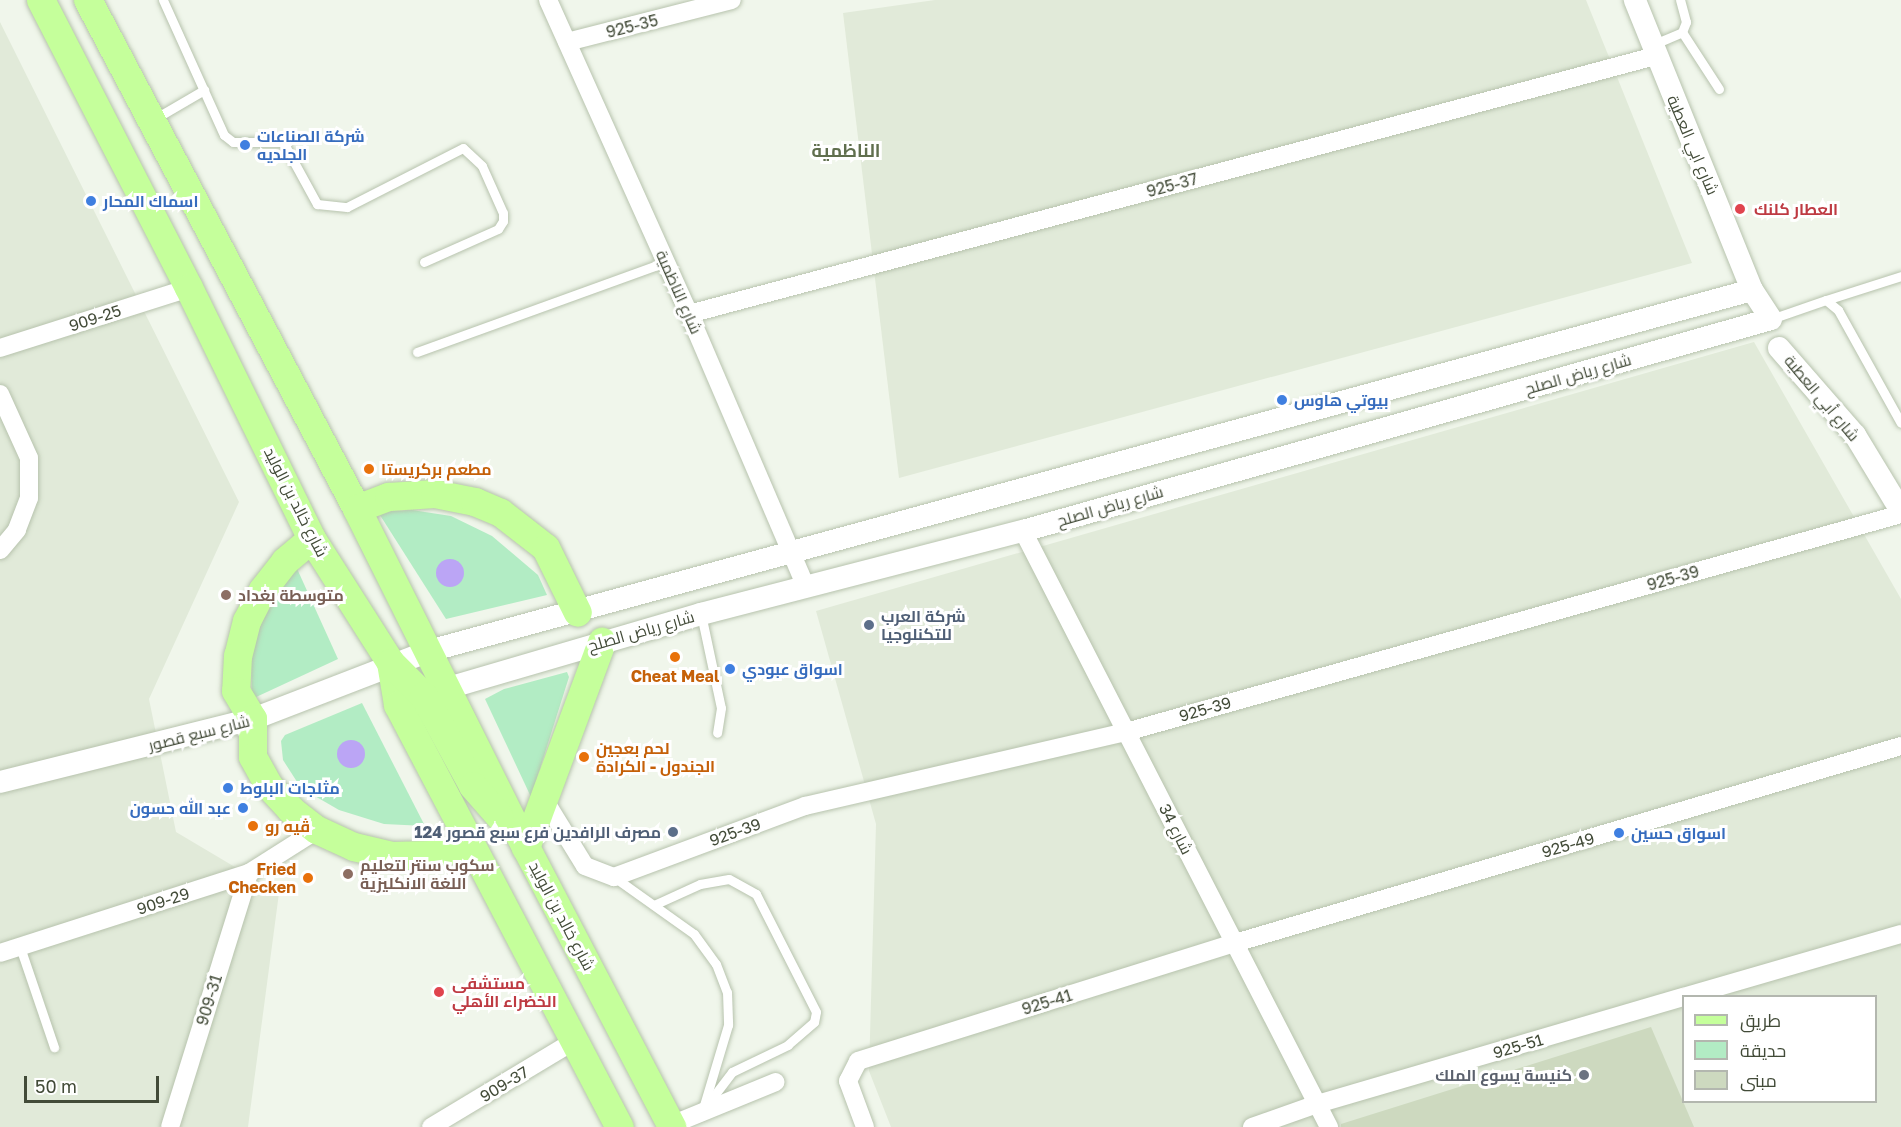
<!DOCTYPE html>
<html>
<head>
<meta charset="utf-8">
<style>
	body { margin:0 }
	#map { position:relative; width:1901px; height:1127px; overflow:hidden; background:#f0f6eb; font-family:"Golos Text",Cairo,sans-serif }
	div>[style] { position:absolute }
	.residential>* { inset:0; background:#e1ead9 }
	.green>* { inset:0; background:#b2ecc4 }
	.water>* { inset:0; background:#bba5f5 }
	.round { border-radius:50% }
	.building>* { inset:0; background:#cdd9bf }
	.roads { filter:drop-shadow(0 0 2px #b7c3ad) drop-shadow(0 0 2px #b7c3ad) }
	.service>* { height:9px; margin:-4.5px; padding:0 4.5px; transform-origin:4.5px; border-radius:4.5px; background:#fff }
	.minor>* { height:18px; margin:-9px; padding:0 9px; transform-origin:9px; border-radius:9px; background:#fff }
	.tertiary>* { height:22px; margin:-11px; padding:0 11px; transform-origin:11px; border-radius:11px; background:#fff }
	.primary>* { height:28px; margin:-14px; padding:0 14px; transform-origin:14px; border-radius:14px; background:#c5ff9b }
	.dots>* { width:16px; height:16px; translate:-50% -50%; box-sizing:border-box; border:3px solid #fff; border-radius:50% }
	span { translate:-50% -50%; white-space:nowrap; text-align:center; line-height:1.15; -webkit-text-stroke:6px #fff; paint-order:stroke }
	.street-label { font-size:16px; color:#424b38 }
	.shop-label { font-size:16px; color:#366cbe; font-weight:700 }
	.left { translate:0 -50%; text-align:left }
	.right { translate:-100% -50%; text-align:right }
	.health-label { font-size:16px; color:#be3a42; font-weight:700 }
	.food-label { font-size:16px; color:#c56008; font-weight:700 }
	.education-label { font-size:16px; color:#785e54; font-weight:700 }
	.service-label { font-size:16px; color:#4e5e75; font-weight:700 }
	.worship-label { font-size:16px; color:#5b616d; font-weight:700 }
	.neighbourhood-label { font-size:18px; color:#606f4e; font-weight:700 }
	.legend { position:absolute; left:1682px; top:995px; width:195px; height:108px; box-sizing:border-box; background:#fff; border:2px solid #b3b7af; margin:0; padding:8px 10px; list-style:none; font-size:18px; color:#424b38 }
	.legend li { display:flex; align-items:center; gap:12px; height:30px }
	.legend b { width:30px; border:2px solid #b3b7af }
	.scale { position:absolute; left:24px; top:1076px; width:135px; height:27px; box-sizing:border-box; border:3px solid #424b38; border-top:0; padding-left:8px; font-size:18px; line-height:21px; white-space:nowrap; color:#424b38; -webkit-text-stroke:4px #fff; paint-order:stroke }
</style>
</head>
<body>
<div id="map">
	<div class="residential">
		<i style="clip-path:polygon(935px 0,1586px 0,1692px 263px,899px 478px,843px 13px)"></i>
		<i style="clip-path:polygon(0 22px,239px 502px,149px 699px,176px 832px,279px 893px,248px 1127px,0 1127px)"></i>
		<i style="clip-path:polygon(evenodd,1754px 342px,1901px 599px,1901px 1127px,891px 1127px,869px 1071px,876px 824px,816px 611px,1754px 342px,1684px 996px,1876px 996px,1876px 1102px,1684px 1102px,1684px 996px)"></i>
	</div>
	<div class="green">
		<i style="clip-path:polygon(412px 510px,451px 516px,492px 536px,538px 575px,547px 595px,446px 619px,378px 512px)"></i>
		<i style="clip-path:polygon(294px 562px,338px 659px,252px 699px,251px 656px,259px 624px)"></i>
		<i style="clip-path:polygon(567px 672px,569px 677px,531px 797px,485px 699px,504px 689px)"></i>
		<i style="clip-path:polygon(362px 703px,425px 826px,384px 824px,339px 810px,301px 788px,283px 760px,281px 741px,285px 735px)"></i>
	</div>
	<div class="water">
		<i class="round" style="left:436px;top:559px;width:28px;height:28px"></i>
		<i class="round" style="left:337px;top:740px;width:28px;height:28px"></i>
	</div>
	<div class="building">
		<i style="clip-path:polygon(1651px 1027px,1694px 1127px,1341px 1127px,1341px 1124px)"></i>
	</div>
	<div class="roads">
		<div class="service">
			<i style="left:163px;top:0;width:148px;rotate:65.7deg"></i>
			<i style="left:224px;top:135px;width:11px;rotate:38deg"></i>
			<i style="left:233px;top:142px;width:50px"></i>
			<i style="left:283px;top:142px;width:71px;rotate:61.3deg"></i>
			<i style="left:317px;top:204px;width:30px;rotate:6deg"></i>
			<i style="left:347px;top:207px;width:130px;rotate:-27deg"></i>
			<i style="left:463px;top:148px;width:26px;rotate:43deg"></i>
			<i style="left:482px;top:166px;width:51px;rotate:65.9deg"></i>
			<i style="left:503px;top:213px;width:8px;rotate:90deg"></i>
			<i style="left:503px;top:221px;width:9px;rotate:122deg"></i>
			<i style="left:498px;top:229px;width:81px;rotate:156deg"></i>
			<i style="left:1682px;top:32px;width:68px;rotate:57deg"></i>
			<i style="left:1652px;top:45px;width:33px;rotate:-23deg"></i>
			<i style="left:1682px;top:32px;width:11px;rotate:-68deg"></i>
			<i style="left:1686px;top:22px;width:23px;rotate:-105deg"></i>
			<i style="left:156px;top:118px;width:56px;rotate:-30.3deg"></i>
			<i style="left:1826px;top:300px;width:79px;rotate:-17.7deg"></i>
			<i style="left:1771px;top:319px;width:58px;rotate:-19.1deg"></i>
			<i style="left:1826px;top:300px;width:16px;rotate:40deg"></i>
			<i style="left:1838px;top:310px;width:129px;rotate:60.9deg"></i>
			<i style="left:417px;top:352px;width:265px;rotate:-19.9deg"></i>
			<i style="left:701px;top:614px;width:96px;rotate:78deg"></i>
			<i style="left:721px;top:708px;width:25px;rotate:99deg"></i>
			<i style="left:614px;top:877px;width:98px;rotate:35.5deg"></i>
			<i style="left:694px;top:934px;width:37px;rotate:54deg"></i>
			<i style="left:716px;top:964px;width:30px;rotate:69deg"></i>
			<i style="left:727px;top:992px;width:33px;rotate:88deg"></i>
			<i style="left:728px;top:1025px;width:84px;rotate:106.7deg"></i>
			<i style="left:656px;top:904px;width:48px;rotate:-24.4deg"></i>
			<i style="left:700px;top:884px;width:29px;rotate:-10deg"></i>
			<i style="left:729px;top:879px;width:31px;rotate:29deg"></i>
			<i style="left:756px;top:894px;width:132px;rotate:63deg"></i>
			<i style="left:816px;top:1012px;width:10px;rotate:101deg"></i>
			<i style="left:814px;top:1022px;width:35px;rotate:139deg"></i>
			<i style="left:788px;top:1045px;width:62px;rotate:154.3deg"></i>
			<i style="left:732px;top:1072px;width:43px;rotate:127.4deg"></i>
			<i style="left:20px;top:947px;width:106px;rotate:71.2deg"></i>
		</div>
		<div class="minor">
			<i style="left:548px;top:0;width:344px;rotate:65.8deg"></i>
			<i style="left:689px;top:314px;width:297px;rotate:66.8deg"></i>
			<i style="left:567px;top:42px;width:170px;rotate:-14.3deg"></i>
			<i style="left:689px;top:314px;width:1000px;rotate:-14.95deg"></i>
			<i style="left:0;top:348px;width:198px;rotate:-17.6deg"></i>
			<i style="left:0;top:394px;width:70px;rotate:65.6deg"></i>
			<i style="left:29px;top:458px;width:40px;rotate:90deg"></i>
			<i style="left:29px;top:498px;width:34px;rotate:111deg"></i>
			<i style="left:17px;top:530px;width:26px;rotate:130deg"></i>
			<i style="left:1023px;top:531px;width:670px;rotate:62.82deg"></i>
			<i style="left:545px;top:801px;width:76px;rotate:58.4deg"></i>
			<i style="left:585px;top:866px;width:31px;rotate:21deg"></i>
			<i style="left:614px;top:877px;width:204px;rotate:-20.4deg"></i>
			<i style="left:805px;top:806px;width:329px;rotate:-13deg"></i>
			<i style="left:1126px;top:732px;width:805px;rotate:-15.71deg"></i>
			<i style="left:0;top:953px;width:262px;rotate:-17.8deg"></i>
			<i style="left:249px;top:873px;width:80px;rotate:-32.3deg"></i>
			<i style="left:1687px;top:996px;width:223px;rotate:-16.2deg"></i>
			<i style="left:671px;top:1125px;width:113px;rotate:-22.3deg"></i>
			<i style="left:170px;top:1127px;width:266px;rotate:-72.7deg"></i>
			<i style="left:431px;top:1127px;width:169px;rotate:-31deg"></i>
			<i style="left:865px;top:1127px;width:49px;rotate:-110.3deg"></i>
			<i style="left:848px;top:1081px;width:22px;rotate:-63deg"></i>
			<i style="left:858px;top:1061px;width:395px;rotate:-17.4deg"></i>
			<i style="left:1235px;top:943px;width:695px;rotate:-16.48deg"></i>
			<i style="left:1252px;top:1127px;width:69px;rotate:-19.5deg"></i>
			<i style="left:1317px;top:1104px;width:382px;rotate:-16.3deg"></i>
		</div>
		<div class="tertiary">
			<i style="left:1779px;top:348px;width:116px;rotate:48.9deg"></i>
			<i style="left:1855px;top:435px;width:89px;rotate:58.8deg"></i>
			<i style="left:448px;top:688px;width:264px;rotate:-16.3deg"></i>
			<i style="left:701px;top:614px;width:333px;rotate:-14.5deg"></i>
			<i style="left:1023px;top:531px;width:777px;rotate:-15.82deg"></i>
			<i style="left:1771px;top:319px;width:35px;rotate:-123deg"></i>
			<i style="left:1752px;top:290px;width:313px;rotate:-112deg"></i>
			<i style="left:0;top:782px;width:261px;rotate:-14deg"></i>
			<i style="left:253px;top:719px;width:189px;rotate:-21.1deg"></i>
			<i style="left:429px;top:651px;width:1371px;rotate:-15.26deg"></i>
		</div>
		<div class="primary">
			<i style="left:41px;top:0;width:324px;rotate:62.8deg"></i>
			<i style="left:189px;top:288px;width:280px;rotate:63.9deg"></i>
			<i style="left:312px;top:539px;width:147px;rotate:57.5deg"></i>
			<i style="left:391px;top:663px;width:43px;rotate:80.5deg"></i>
			<i style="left:398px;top:705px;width:477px;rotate:62.3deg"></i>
			<i style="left:88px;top:0;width:576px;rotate:62.14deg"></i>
			<i style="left:357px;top:509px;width:363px;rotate:63.5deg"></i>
			<i style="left:519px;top:834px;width:331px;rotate:62.4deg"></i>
			<i style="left:357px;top:509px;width:34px;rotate:-21deg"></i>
			<i style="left:389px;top:497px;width:46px;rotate:-3.7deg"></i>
			<i style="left:435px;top:494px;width:41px;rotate:11.3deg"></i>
			<i style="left:475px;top:502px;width:28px;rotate:23deg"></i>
			<i style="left:501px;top:513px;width:57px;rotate:37.9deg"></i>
			<i style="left:546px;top:548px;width:72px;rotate:63.8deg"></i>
			<i style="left:312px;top:539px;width:35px;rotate:140deg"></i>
			<i style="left:285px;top:562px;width:36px;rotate:128deg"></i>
			<i style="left:263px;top:590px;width:35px;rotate:117deg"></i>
			<i style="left:247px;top:621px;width:36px;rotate:104deg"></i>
			<i style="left:238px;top:656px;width:35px;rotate:93deg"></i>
			<i style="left:236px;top:691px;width:33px;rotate:59deg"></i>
			<i style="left:253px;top:719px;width:38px;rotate:90deg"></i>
			<i style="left:253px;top:757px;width:33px;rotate:61deg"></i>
			<i style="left:269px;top:786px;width:33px;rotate:47deg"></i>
			<i style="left:291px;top:810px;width:33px;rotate:38deg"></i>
			<i style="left:317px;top:830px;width:41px;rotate:24.7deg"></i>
			<i style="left:354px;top:847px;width:39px;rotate:13deg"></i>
			<i style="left:392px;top:856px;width:40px;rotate:-1.4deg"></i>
			<i style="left:432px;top:855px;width:40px;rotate:-14.4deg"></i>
			<i style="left:391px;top:663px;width:47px;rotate:45deg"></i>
			<i style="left:424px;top:696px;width:102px;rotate:61.4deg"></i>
			<i style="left:473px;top:786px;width:40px;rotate:49deg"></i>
			<i style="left:526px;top:848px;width:220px;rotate:-69.7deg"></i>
		</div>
	</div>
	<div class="dots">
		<i style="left:245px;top:145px;background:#3f7fe0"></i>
		<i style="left:91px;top:201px;background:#3f7fe0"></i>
		<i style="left:1740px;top:209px;background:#e0444e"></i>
		<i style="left:1282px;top:400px;background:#3f7fe0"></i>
		<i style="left:369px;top:469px;background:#e8710a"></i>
		<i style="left:226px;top:595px;background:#8d6e63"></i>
		<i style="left:869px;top:625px;background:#5c6f8a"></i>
		<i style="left:675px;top:657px;background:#e8710a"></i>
		<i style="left:730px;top:669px;background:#3f7fe0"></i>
		<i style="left:584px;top:757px;background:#e8710a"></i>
		<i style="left:228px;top:788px;background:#3f7fe0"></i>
		<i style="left:243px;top:808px;background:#3f7fe0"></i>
		<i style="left:253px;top:826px;background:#e8710a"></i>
		<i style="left:673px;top:832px;background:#5c6f8a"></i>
		<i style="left:1619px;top:833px;background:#3f7fe0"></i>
		<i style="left:348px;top:874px;background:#8d6e63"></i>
		<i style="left:308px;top:878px;background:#e8710a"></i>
		<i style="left:439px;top:992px;background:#e0444e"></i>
		<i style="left:1584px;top:1075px;background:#6b7280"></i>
	</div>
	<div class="street-label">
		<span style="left:632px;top:26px;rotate:-14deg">925-35</span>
		<span style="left:1693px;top:145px;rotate:67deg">شارع ابي العطية</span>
		<span style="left:1172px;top:185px;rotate:-15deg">925-37</span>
		<span style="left:679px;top:292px;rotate:66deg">شارع الناظمية</span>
		<span style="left:95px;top:318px;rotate:-18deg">909-25</span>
		<span style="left:1578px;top:374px;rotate:-16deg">شارع رياض الصلح</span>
		<span style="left:1822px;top:398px;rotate:50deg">شارع أبي العطية</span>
		<span style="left:296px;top:502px;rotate:63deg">شارع خالد بن الوليد</span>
		<span style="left:1110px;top:506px;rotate:-16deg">شارع رياض الصلح</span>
		<span style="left:1673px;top:578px;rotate:-16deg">925-39</span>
		<span style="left:641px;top:631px;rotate:-16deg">شارع رياض الصلح</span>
		<span style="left:1205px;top:709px;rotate:-16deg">925-39</span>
		<span style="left:199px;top:733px;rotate:-14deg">شارع سبع قصور</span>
		<span style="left:1176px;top:829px;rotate:63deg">شارع 34</span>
		<span style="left:735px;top:832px;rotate:-20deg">925-39</span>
		<span style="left:1568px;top:845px;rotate:-16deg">925-49</span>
		<span style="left:163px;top:901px;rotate:-18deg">909-29</span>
		<span style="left:562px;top:916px;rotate:62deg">شارع خالد بن الوليد</span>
		<span style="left:209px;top:1000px;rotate:-73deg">909-31</span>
		<span style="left:1047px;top:1002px;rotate:-17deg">925-41</span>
		<span style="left:1518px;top:1046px;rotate:-16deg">925-51</span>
		<span style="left:504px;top:1084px;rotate:-31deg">909-37</span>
	</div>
	<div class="shop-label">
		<span class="left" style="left:257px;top:145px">شركة الصناعات<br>الجلديه</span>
		<span class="left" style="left:103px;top:201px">اسماك المحار</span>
		<span class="left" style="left:1294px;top:400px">بيوتي هاوس</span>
		<span class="left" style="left:742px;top:669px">اسواق عبودي</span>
		<span class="left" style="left:240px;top:788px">مثلجات البلوط</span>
		<span class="right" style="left:231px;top:808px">عبد الله حسون</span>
		<span class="left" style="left:1631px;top:833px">اسواق حسين</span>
	</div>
	<div class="health-label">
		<span class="left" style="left:1754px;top:209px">العطار كلنك</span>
		<span class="left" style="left:452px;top:992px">مستشفى<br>الخضراء الأهلي</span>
	</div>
	<div class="food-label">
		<span class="left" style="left:381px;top:469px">مطعم بركريستا</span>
		<span style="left:675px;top:676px">Cheat Meal</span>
		<span class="left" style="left:596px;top:757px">لحم بعجين<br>الجندول - الكرادة</span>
		<span class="left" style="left:265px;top:826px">ڤيه رو</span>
		<span class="right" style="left:296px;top:878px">Fried<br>Checken</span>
	</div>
	<div class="education-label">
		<span class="left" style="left:238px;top:595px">متوسطة بغداد</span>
		<span class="left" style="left:360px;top:874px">سكوب سنتر لتعليم<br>اللغة الانكليزية</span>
	</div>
	<div class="service-label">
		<span class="left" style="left:881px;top:625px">شركة العرب<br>للتكنلوجيا</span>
		<span class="right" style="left:661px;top:832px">مصرف الرافدين فرع سبع قصور 124</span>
	</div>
	<div class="worship-label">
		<span class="right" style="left:1572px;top:1075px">كنيسة يسوع الملك</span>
	</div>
	<div class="neighbourhood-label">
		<span style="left:846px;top:150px">الناظمية</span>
	</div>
	<ul class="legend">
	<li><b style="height:8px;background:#c5ff9b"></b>طريق</li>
	<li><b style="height:16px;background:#b2ecc4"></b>حديقة</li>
	<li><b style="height:16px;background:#cdd9bf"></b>مبنى</li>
	</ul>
	<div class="scale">50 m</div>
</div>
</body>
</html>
